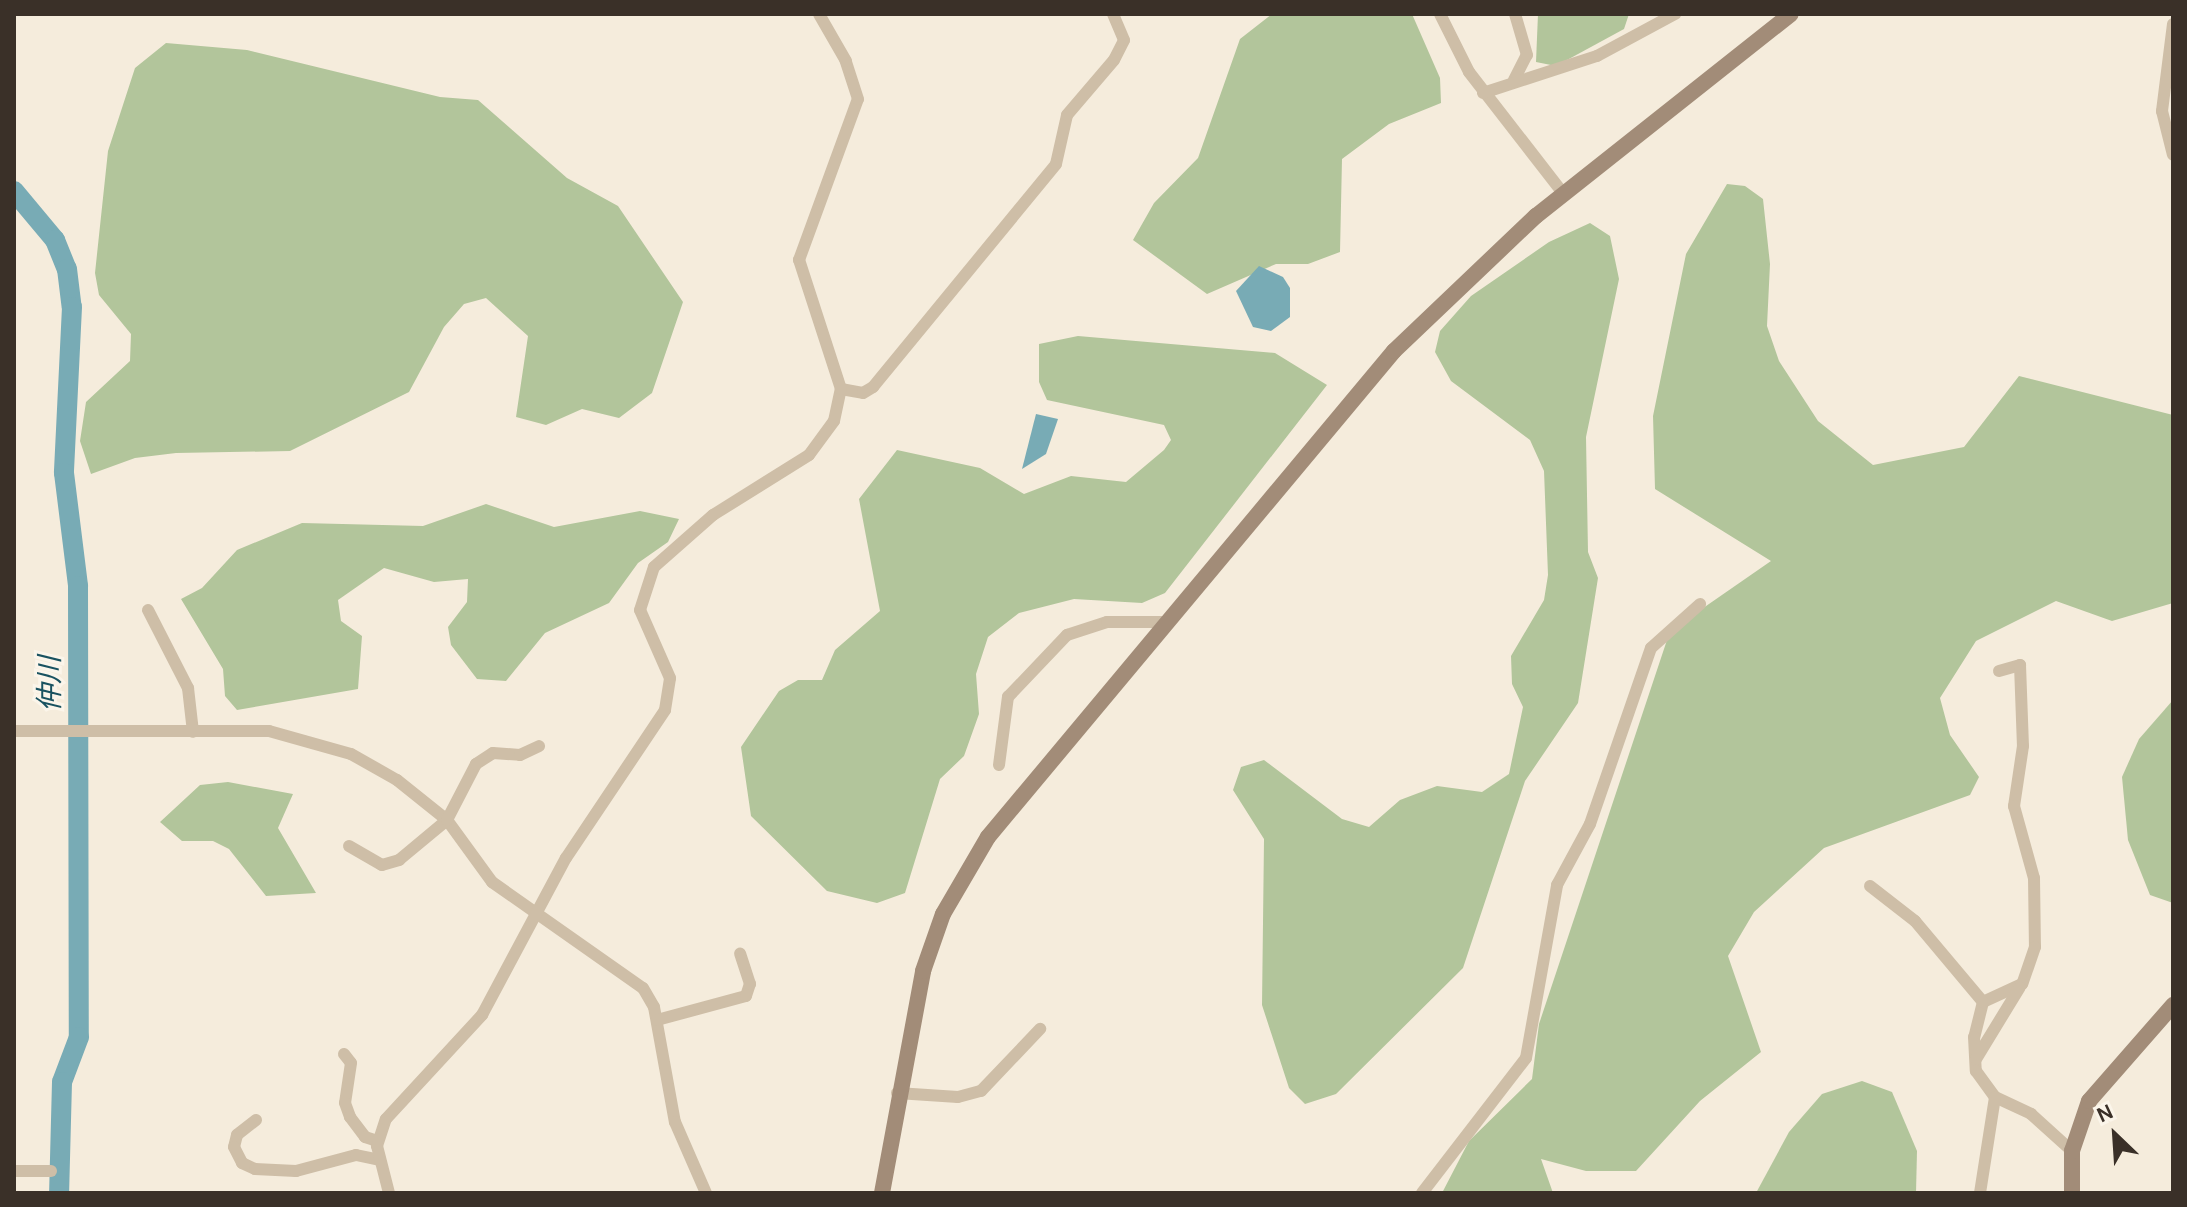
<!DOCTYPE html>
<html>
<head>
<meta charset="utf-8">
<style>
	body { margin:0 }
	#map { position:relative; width:2187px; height:1207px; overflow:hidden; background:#f5ecdc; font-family:Karla,"Noto Sans JP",sans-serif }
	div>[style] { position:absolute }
	.green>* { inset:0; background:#b2c59b }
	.water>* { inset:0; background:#78abb5 }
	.river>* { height:20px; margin:-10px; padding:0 10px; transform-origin:10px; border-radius:10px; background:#78abb5 }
	.street>* { height:12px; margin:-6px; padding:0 6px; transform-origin:6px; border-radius:6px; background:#cebea7 }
	.secondary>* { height:16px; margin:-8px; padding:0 8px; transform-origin:8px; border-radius:8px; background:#a28c78 }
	span { translate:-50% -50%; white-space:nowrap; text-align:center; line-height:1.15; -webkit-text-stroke:6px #fbf5ea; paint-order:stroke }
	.water-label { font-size:28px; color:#195260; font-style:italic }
	.frame { position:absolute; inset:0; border:16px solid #3a3028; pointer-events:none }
	.north { position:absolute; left:2075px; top:1095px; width:80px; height:80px; -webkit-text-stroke:6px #fbf5ea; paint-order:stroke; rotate:335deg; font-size:22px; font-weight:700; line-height:32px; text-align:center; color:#3a3028 }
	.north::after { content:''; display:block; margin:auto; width:28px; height:36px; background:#3a3028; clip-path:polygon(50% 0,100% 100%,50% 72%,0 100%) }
</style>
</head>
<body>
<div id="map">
	<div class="green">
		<i style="clip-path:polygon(1272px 14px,1412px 14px,1440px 78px,1441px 103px,1389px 124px,1342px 159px,1340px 252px,1308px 264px,1276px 264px,1207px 294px,1133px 240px,1154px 203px,1198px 158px,1240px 39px)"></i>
		<i style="clip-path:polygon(1538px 14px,1629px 14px,1624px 29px,1556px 66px,1536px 62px)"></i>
		<i style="clip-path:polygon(166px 43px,247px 50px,440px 97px,478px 100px,567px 178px,618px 206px,683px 302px,652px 393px,619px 418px,582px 409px,546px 425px,516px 417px,528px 336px,486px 298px,464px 304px,444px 327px,409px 392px,290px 451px,176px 453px,135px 458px,91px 474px,80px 441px,86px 402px,130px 361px,131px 334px,99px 295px,95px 273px,108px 151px,135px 68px)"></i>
		<i style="clip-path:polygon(1727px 184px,1745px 186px,1763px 199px,1770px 264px,1767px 326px,1779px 361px,1818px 421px,1873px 465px,1964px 447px,2019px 376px,2173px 415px,2173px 603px,2112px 621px,2056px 601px,1976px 641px,1940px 698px,1950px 735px,1979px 777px,1970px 795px,1824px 848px,1754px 912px,1728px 956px,1761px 1052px,1700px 1101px,1636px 1171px,1586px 1171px,1541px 1159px,1553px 1193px,1442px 1193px,1469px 1141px,1532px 1079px,1539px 1024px,1670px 631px,1771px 561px,1655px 489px,1653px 416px,1686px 254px)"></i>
		<i style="clip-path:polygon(1590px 223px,1610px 236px,1619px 279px,1586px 437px,1588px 552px,1598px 578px,1578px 703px,1525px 781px,1463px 968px,1336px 1094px,1305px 1104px,1289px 1088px,1262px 1005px,1264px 839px,1233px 790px,1241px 767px,1264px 760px,1342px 819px,1369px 827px,1400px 800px,1437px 786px,1482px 792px,1509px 774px,1523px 707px,1512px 684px,1511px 656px,1544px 600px,1548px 575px,1544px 471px,1530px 440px,1451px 381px,1435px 352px,1440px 331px,1471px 296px,1549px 242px)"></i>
		<i style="clip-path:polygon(1078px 336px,1275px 353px,1327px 385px,1165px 593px,1142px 603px,1074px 599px,1019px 613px,988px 637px,976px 674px,979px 714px,964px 756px,940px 779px,905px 893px,877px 903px,827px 891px,751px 816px,741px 747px,779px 691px,798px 680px,822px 680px,835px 650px,880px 611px,859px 499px,897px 450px,980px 468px,1024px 494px,1071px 476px,1126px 482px,1164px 450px,1171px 440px,1164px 425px,1047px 400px,1039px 382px,1039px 344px)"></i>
		<i style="clip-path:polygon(486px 504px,554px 527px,640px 511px,679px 519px,668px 542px,638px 563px,609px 603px,545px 633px,506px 681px,477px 679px,451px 645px,448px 627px,467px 602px,468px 579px,434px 582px,384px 568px,338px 600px,341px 621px,362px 636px,358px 689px,237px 710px,225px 696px,223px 669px,181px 599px,202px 588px,237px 550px,302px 523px,423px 526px)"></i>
		<i style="clip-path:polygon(2173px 700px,2173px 903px,2150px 895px,2128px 840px,2122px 777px,2139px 739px)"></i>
		<i style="clip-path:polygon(228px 782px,293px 794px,278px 828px,316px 893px,266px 896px,229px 849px,213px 841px,182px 841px,160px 822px,200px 785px)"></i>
		<i style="clip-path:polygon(1862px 1081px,1892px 1092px,1917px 1151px,1916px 1193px,1756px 1193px,1789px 1132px,1822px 1094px)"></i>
	</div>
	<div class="water">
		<i style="clip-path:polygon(1259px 266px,1283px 277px,1290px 288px,1290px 317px,1271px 331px,1253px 327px,1236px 291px)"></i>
		<i style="clip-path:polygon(1036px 414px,1058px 419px,1046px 454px,1022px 469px)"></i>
	</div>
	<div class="river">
		<i style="left:14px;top:191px;width:64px;rotate:50.1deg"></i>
		<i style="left:55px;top:240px;width:31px;rotate:68deg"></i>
		<i style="left:67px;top:269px;width:38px;rotate:83deg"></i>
		<i style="left:72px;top:307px;width:166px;rotate:92.8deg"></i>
		<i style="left:64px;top:473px;width:114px;rotate:82.9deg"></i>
		<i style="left:78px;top:586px;width:451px;rotate:89.9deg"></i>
		<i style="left:79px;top:1037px;width:48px;rotate:110.7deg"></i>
		<i style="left:62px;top:1082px;width:111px;rotate:91.5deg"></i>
	</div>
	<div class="street">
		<i style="left:1440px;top:14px;width:65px;rotate:63.4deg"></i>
		<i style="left:1469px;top:72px;width:153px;rotate:52.2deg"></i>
		<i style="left:2173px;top:24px;width:88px;rotate:97.2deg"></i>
		<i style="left:2162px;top:111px;width:45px;rotate:76deg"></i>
		<i style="left:1514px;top:80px;width:28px;rotate:-63deg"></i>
		<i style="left:1527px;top:55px;width:43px;rotate:-106.3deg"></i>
		<i style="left:1483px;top:93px;width:120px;rotate:-18deg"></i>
		<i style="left:1597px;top:56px;width:89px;rotate:-28.3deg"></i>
		<i style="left:841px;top:389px;width:22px;rotate:10deg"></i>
		<i style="left:863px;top:393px;width:12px;rotate:-31deg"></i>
		<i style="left:873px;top:387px;width:288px;rotate:-50.6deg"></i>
		<i style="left:1056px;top:164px;width:50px;rotate:-77.3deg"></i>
		<i style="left:1067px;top:115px;width:72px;rotate:-49.5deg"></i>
		<i style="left:1114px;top:60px;width:22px;rotate:-63deg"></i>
		<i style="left:1124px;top:40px;width:28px;rotate:-113deg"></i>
		<i style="left:148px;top:610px;width:88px;rotate:62.9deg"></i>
		<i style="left:188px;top:688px;width:44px;rotate:83.5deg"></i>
		<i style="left:1999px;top:671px;width:22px;rotate:-16deg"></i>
		<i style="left:2020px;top:665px;width:81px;rotate:87.9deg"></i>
		<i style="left:2023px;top:746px;width:61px;rotate:98.5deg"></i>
		<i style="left:2014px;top:806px;width:75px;rotate:74.5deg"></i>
		<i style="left:2034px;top:878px;width:69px;rotate:89.2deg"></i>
		<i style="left:2035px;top:947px;width:39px;rotate:109deg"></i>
		<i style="left:2022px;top:984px;width:43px;rotate:155.2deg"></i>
		<i style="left:1983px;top:1002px;width:36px;rotate:104deg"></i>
		<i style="left:1974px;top:1037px;width:34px;rotate:87deg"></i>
		<i style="left:1976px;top:1071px;width:32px;rotate:54deg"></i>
		<i style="left:1995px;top:1097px;width:40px;rotate:25deg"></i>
		<i style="left:2031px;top:1114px;width:55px;rotate:42.1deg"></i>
		<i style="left:14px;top:731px;width:255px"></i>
		<i style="left:269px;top:731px;width:85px;rotate:15.7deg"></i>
		<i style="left:351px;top:754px;width:53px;rotate:29.5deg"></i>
		<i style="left:397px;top:780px;width:64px;rotate:38.7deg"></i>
		<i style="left:447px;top:820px;width:77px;rotate:54deg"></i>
		<i style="left:492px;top:882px;width:184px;rotate:35.1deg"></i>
		<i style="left:643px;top:988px;width:22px;rotate:60deg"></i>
		<i style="left:654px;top:1007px;width:117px;rotate:79.7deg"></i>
		<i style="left:675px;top:1122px;width:77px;rotate:66.4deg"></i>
		<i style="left:999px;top:765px;width:69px;rotate:-82.5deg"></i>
		<i style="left:1008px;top:697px;width:86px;rotate:-46.4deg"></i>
		<i style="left:1067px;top:635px;width:42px;rotate:-18deg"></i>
		<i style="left:1107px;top:622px;width:59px"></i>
		<i style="left:349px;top:846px;width:38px;rotate:30deg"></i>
		<i style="left:382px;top:865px;width:18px;rotate:-16deg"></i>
		<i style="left:399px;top:860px;width:62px;rotate:-39.8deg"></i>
		<i style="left:447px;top:820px;width:63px;rotate:-62.6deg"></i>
		<i style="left:476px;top:764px;width:20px;rotate:-33deg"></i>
		<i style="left:493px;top:753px;width:27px;rotate:4deg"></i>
		<i style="left:520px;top:755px;width:21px;rotate:-25deg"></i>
		<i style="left:1870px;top:886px;width:57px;rotate:37.9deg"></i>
		<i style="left:1915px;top:921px;width:106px;rotate:50deg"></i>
		<i style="left:657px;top:1020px;width:92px;rotate:-15.1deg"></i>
		<i style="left:746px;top:996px;width:13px;rotate:-72deg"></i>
		<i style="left:750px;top:984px;width:32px;rotate:-108deg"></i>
		<i style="left:344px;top:1054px;width:11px;rotate:52deg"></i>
		<i style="left:351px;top:1063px;width:40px;rotate:98.5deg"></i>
		<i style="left:345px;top:1103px;width:15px;rotate:70deg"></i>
		<i style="left:350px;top:1117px;width:25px;rotate:53deg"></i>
		<i style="left:365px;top:1137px;width:13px;rotate:18deg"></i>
		<i style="left:1976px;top:1059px;width:84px;rotate:-58.6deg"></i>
		<i style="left:897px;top:1093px;width:61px;rotate:3.8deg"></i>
		<i style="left:958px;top:1097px;width:24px;rotate:-15deg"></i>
		<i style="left:981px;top:1091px;width:86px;rotate:-46.4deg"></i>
		<i style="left:256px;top:1120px;width:24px;rotate:142deg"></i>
		<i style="left:237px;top:1135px;width:12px;rotate:104deg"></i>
		<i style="left:234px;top:1147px;width:18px;rotate:63deg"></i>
		<i style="left:242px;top:1163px;width:14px;rotate:25deg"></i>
		<i style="left:255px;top:1169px;width:41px;rotate:2.8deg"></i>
		<i style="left:296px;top:1171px;width:62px;rotate:-14.9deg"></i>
		<i style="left:356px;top:1155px;width:24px;rotate:12deg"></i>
		<i style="left:14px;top:1171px;width:37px"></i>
		<i style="left:389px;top:1193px;width:49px;rotate:-104.3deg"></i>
		<i style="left:377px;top:1146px;width:28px;rotate:-72deg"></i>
		<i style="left:386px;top:1119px;width:142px;rotate:-47.3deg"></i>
		<i style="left:482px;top:1015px;width:178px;rotate:-61.9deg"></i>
		<i style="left:566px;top:858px;width:178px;rotate:-56.2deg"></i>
		<i style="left:665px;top:710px;width:32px;rotate:-81deg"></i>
		<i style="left:670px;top:678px;width:74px;rotate:-113.8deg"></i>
		<i style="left:640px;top:610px;width:45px;rotate:-72deg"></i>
		<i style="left:654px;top:567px;width:79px;rotate:-41.4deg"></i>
		<i style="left:713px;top:515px;width:113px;rotate:-32deg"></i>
		<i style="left:809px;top:455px;width:42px;rotate:-53.7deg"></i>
		<i style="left:834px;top:421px;width:33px;rotate:-78deg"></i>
		<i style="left:841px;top:389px;width:136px;rotate:-108deg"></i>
		<i style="left:799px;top:260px;width:171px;rotate:-69.9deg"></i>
		<i style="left:858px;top:99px;width:40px;rotate:-108deg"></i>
		<i style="left:846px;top:61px;width:54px;rotate:-119.9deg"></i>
		<i style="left:1422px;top:1193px;width:170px;rotate:-52.4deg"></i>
		<i style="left:1526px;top:1058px;width:176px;rotate:-79.8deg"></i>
		<i style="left:1557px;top:885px;width:69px;rotate:-61.6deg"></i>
		<i style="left:1590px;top:824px;width:186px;rotate:-70.9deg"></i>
		<i style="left:1651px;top:648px;width:66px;rotate:-41.9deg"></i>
		<i style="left:1980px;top:1193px;width:97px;rotate:-81.1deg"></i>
	</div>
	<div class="secondary">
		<i style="left:882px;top:1193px;width:226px;rotate:-79.5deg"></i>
		<i style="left:923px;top:971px;width:60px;rotate:-70.7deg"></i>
		<i style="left:943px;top:914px;width:89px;rotate:-59.7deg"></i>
		<i style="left:988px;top:837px;width:633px;rotate:-50.12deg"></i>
		<i style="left:1394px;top:351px;width:196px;rotate:-43.6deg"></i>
		<i style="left:1536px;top:216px;width:325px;rotate:-38.4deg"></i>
		<i style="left:2072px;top:1193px;width:42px;rotate:-90deg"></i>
		<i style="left:2072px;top:1151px;width:53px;rotate:-71.2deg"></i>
		<i style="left:2089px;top:1101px;width:128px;rotate:-48.8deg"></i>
	</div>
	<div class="water-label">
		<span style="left:50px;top:684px;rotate:-90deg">仲川</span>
	</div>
	<div class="frame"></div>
	<div class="north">N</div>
</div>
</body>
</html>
